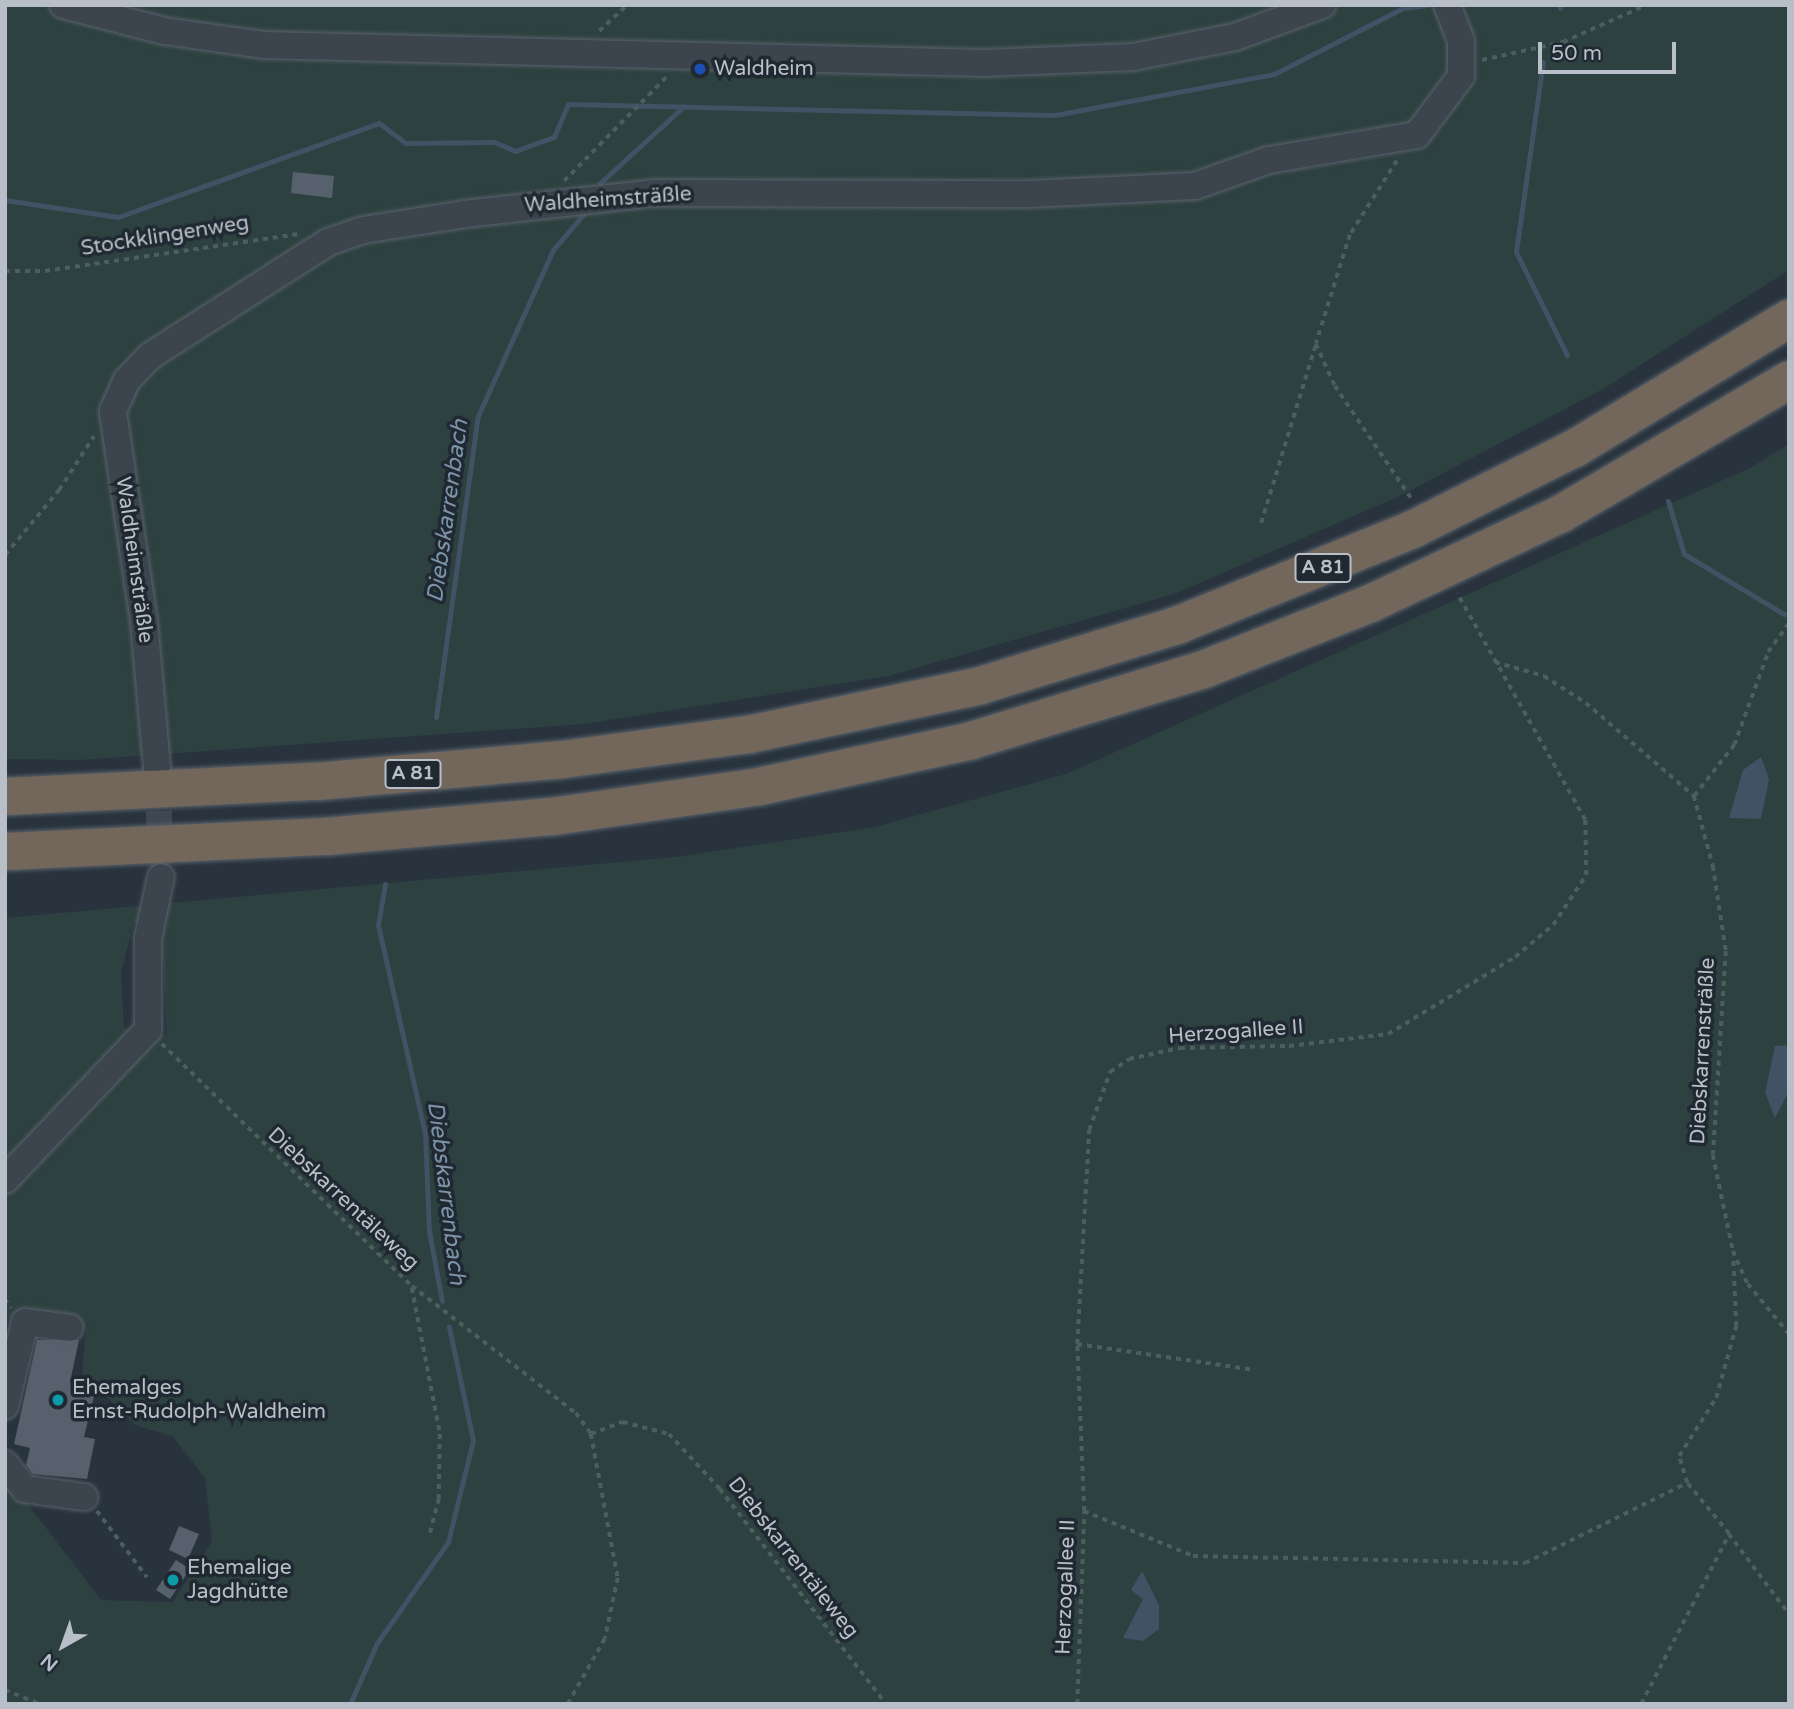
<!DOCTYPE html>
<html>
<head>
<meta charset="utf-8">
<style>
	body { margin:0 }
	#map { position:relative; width:1794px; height:1709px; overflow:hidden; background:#28333d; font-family:"Varela Round",sans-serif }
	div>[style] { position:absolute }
	.green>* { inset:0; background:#2d4140 }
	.water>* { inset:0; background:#405264 }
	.stream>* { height:5px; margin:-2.5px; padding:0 2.5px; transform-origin:2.5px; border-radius:2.5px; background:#405264 }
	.building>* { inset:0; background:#56616d }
	.minor-tunnel>* { height:26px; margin-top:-13px; transform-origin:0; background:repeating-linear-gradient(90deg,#3e4852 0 26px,transparent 0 39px) }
	.path>* { height:3.5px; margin-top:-1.75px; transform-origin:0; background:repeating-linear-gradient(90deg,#4c5e5f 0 5px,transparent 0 10px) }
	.roads { filter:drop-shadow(0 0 2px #5a626b) drop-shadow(0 0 2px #5a626b) }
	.minor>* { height:26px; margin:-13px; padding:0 13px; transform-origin:13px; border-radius:13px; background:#3c444d }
	.highway>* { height:37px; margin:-18.5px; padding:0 18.5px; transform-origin:18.5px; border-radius:18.5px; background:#72675a }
	.dots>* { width:19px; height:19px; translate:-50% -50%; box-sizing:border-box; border:4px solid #202932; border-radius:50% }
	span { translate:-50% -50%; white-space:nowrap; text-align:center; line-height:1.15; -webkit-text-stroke:7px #202932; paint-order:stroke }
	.shield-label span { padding:2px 5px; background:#202932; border:2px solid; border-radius:5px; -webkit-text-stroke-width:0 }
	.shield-label { font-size:19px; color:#b8bfc8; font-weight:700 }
	.poi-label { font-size:21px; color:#b8bfc8 }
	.left { translate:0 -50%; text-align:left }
	.street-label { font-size:21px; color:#b8bfc8 }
	.water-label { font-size:23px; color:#7c93a8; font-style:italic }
	.frame { position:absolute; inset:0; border:7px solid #b8bfc8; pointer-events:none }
	.north { position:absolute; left:28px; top:1611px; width:70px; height:70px; -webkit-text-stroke:5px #202932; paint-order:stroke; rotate:220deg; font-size:19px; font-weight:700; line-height:28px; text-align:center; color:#b8bfc8 }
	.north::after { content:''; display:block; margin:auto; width:24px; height:32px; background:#b8bfc8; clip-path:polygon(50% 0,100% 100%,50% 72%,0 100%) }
	.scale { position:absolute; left:1538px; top:42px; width:138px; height:32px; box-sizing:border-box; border:4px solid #b8bfc8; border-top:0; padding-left:9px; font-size:21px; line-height:24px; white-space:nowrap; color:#b8bfc8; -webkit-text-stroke:5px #202932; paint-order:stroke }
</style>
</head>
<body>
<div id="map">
	<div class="green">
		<i style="clip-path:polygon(5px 5px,1789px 5px,1789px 270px,1603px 389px,1402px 495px,1177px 593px,889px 676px,584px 724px,80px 760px,5px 759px)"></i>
		<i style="clip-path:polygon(evenodd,1789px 444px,1789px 1704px,5px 1704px,5px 1474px,101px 1600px,173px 1602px,212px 1541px,205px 1478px,173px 1437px,135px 1425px,82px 1373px,86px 1329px,5px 1318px,5px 918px,675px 857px,875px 827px,1066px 774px,1750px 468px,1789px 444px,134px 922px,161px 926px,167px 1035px,124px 1028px,121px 972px,134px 922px)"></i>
	</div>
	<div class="water">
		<i style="clip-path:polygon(1761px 757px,1769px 779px,1761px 819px,1729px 818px,1743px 770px)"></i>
		<i style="clip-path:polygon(1789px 1045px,1789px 1091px,1775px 1118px,1765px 1093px,1775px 1046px)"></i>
		<i style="clip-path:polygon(1142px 1571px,1159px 1605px,1159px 1629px,1143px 1641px,1123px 1638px,1143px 1599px,1131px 1590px)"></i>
	</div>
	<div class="stream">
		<i style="left:1560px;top:8px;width:3px;rotate:-90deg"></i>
		<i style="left:1543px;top:62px;width:192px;rotate:98.1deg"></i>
		<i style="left:1516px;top:252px;width:115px;rotate:63.7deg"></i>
		<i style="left:600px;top:183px;width:113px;rotate:-42.5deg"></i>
		<i style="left:5px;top:200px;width:114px;rotate:8.6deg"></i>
		<i style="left:118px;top:217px;width:277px;rotate:-19.8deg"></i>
		<i style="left:379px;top:123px;width:34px;rotate:37deg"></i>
		<i style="left:406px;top:143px;width:88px;rotate:-0.7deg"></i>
		<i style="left:494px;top:142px;width:23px;rotate:23deg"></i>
		<i style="left:515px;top:151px;width:41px;rotate:-19.7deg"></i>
		<i style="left:554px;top:137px;width:36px;rotate:-67deg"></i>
		<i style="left:568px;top:104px;width:487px;rotate:1.3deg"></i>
		<i style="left:1055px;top:115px;width:223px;rotate:-10.6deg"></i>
		<i style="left:1274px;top:74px;width:145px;rotate:-27.1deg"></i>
		<i style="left:1403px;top:8px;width:25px;rotate:-7deg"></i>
		<i style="left:1668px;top:501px;width:55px;rotate:73.2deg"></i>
		<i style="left:1684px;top:554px;width:117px;rotate:31deg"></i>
		<i style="left:436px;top:717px;width:304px;rotate:-82.1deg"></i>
		<i style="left:478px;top:416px;width:182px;rotate:-65.7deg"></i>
		<i style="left:553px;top:250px;width:51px;rotate:-49.8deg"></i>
		<i style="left:385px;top:884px;width:42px;rotate:99.7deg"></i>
		<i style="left:378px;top:925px;width:213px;rotate:77.3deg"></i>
		<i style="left:425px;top:1133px;width:98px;rotate:87.7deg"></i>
		<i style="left:429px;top:1231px;width:71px;rotate:79.5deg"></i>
		<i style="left:350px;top:1704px;width:67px;rotate:-66.1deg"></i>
		<i style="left:377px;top:1643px;width:123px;rotate:-54.9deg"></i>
		<i style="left:448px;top:1542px;width:105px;rotate:-76.2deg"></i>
		<i style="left:473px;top:1440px;width:116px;rotate:-102deg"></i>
	</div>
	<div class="building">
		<i style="clip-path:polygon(293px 172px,334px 176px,332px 198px,291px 193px)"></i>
		<i style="clip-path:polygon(37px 1340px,79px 1340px,70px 1382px,96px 1388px,84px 1437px,95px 1439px,87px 1479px,33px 1474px,26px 1465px,30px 1448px,14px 1444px)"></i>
		<i style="clip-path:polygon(179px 1526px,199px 1534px,188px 1559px,169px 1550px)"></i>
		<i style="clip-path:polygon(176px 1560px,190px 1569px,170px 1599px,156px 1590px)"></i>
	</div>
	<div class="minor-tunnel">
		<i style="left:157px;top:772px;width:87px;rotate:87.4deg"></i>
	</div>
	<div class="path">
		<i style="left:599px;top:31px;width:38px;rotate:-43deg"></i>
		<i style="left:1482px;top:60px;width:83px;rotate:-12.5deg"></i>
		<i style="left:1563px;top:42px;width:91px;rotate:-24deg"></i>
		<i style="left:1397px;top:161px;width:88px;rotate:122.4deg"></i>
		<i style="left:1350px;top:235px;width:114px;rotate:107.3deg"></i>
		<i style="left:1316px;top:344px;width:46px;rotate:65.7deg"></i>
		<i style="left:1335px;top:386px;width:135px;rotate:55.8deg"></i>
		<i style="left:564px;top:181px;width:148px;rotate:-45.5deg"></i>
		<i style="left:5px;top:271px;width:40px"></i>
		<i style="left:45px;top:271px;width:258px;rotate:-8.3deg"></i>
		<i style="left:1261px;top:523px;width:185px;rotate:-73deg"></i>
		<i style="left:5px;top:555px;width:85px;rotate:-50.3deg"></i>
		<i style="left:59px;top:490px;width:64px;rotate:-57.1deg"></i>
		<i style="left:1495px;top:662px;width:51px;rotate:15.9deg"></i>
		<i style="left:1544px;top:676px;width:50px;rotate:32.7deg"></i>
		<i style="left:1586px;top:703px;width:143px;rotate:40.7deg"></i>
		<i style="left:1694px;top:796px;width:73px;rotate:74.8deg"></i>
		<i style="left:1713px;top:866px;width:86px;rotate:81.3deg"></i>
		<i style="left:1726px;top:951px;width:204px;rotate:93.6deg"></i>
		<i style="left:1713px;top:1155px;width:98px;rotate:78.2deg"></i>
		<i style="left:1733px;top:1251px;width:36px;rotate:66deg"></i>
		<i style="left:1748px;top:1284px;width:65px;rotate:50.6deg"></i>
		<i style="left:1694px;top:796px;width:65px;rotate:-51.9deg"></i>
		<i style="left:1734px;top:745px;width:99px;rotate:-69.9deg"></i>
		<i style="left:1768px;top:652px;width:36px;rotate:-54deg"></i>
		<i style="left:162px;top:1044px;width:348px;rotate:44.1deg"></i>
		<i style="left:412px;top:1286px;width:207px;rotate:37.8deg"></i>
		<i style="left:576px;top:1413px;width:26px;rotate:54deg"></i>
		<i style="left:591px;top:1434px;width:147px;rotate:79.4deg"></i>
		<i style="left:618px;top:1578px;width:62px;rotate:102deg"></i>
		<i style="left:605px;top:1639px;width:75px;rotate:119.6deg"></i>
		<i style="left:412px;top:1288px;width:149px;rotate:79.1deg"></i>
		<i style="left:440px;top:1434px;width:65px;rotate:90.9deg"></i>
		<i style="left:439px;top:1499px;width:40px;rotate:104.4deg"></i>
		<i style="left:5px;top:1299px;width:11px;rotate:56deg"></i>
		<i style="left:1077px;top:1344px;width:180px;rotate:8.3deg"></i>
		<i style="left:591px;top:1434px;width:34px;rotate:-21deg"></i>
		<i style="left:623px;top:1422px;width:48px;rotate:14.6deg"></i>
		<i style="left:669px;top:1434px;width:75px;rotate:47.2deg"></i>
		<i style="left:720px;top:1489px;width:272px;rotate:52.3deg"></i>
		<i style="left:97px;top:1511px;width:83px;rotate:52.9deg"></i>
		<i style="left:1084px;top:1511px;width:118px;rotate:22.4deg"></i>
		<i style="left:1193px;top:1556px;width:332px;rotate:1.2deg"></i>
		<i style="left:1525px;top:1563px;width:181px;rotate:-26.3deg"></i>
		<i style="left:1729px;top:1534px;width:100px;rotate:53.1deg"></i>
		<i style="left:5px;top:1690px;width:38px;rotate:22deg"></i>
		<i style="left:1077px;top:1704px;width:193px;rotate:-87.9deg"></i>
		<i style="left:1084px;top:1511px;width:167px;rotate:-92.4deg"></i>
		<i style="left:1077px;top:1344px;width:214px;rotate:-86.8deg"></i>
		<i style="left:1089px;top:1130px;width:62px;rotate:-70.1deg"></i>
		<i style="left:1110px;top:1072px;width:23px;rotate:-34deg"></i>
		<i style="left:1129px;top:1059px;width:52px;rotate:-12.2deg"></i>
		<i style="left:1180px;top:1048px;width:109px;rotate:-1.1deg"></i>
		<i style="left:1289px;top:1046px;width:100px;rotate:-6.9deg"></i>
		<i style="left:1388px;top:1034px;width:149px;rotate:-31.2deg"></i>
		<i style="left:1515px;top:957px;width:50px;rotate:-40.1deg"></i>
		<i style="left:1553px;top:925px;width:60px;rotate:-56.6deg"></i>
		<i style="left:1586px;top:875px;width:55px;rotate:-91deg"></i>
		<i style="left:1585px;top:820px;width:260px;rotate:-119.5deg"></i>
		<i style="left:1641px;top:1704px;width:191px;rotate:-62.6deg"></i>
		<i style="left:1729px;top:1534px;width:66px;rotate:-129.5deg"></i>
		<i style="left:1687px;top:1483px;width:28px;rotate:-107deg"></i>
		<i style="left:1679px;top:1456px;width:69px;rotate:-57.5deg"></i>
		<i style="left:1716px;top:1398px;width:75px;rotate:-74.5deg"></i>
		<i style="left:1736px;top:1326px;width:70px;rotate:-92.5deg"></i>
	</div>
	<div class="roads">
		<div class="minor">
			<i style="left:63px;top:5px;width:104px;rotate:14.4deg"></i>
			<i style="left:164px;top:31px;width:100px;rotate:8deg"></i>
			<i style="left:263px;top:45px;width:722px;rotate:1.43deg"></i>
			<i style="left:985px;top:63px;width:148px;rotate:-2.3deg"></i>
			<i style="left:1133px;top:57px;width:104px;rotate:-11.1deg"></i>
			<i style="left:1235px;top:37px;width:93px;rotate:-20.2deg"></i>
			<i style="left:157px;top:767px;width:146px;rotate:-95.1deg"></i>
			<i style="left:144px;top:622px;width:213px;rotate:-98.4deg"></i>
			<i style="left:113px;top:411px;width:34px;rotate:-66deg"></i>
			<i style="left:127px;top:380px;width:33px;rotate:-46deg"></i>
			<i style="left:150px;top:356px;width:211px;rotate:-32.6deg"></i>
			<i style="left:328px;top:242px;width:37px;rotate:-19deg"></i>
			<i style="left:363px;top:230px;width:103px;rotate:-8.9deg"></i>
			<i style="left:465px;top:214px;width:192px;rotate:-6.3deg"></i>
			<i style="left:656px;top:193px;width:374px;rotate:0.2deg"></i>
			<i style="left:1030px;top:194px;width:165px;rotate:-2.8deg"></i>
			<i style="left:1195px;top:186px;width:78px;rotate:-19.4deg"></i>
			<i style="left:1269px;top:160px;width:150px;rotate:-9.6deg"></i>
			<i style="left:1417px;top:135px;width:74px;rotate:-53.3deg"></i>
			<i style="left:1461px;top:76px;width:35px;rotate:-90deg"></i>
			<i style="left:1461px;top:41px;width:39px;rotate:-111deg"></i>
			<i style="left:5px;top:1180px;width:207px;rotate:-46.4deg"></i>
			<i style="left:148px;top:1030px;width:92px;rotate:-90deg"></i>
			<i style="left:148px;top:938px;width:62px;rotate:-78deg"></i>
			<i style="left:5px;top:1406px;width:86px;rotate:-76.6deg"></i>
			<i style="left:25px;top:1322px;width:45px;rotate:7.6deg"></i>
			<i style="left:5px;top:1464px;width:32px;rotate:51deg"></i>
			<i style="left:25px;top:1489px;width:60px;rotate:7.7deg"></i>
		</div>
		<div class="highway">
			<i style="left:5px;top:796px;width:311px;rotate:-2.8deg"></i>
			<i style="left:316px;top:781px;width:247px;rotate:-5.1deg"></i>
			<i style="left:562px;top:759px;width:188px;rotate:-7.7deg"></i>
			<i style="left:748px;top:734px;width:237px;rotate:-11.9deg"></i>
			<i style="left:980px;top:685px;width:208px;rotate:-17deg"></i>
			<i style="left:1179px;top:624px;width:254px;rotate:-22.2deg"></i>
			<i style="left:1414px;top:528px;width:179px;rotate:-26.6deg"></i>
			<i style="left:1574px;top:448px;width:251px;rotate:-31.2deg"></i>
			<i style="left:5px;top:851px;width:321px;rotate:-2.7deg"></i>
			<i style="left:326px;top:836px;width:227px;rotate:-5.1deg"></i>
			<i style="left:552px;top:816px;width:209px;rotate:-8.2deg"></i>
			<i style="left:759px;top:786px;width:217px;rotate:-12.2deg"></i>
			<i style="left:971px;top:740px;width:243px;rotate:-17deg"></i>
			<i style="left:1203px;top:669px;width:182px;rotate:-21.6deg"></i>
			<i style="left:1372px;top:602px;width:209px;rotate:-25.2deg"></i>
			<i style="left:1561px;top:513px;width:264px;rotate:-30.4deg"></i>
		</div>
	</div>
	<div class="dots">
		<i style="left:700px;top:69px;background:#1a4fb4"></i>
		<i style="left:58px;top:1400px;background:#0f9aa8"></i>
		<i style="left:173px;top:1580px;background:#0f9aa8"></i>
	</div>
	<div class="shield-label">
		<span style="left:1323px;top:568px">A 81</span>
		<span style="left:413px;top:774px">A 81</span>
	</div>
	<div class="poi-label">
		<span class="left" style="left:714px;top:69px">Waldheim</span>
		<span class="left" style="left:72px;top:1400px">Ehemalges<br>Ernst-Rudolph-Waldheim</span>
		<span class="left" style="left:187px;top:1580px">Ehemalige<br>Jagdhütte</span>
	</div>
	<div class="street-label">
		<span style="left:608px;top:200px;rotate:-4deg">Waldheimsträßle</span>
		<span style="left:165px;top:236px;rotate:-9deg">Stockklingenweg</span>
		<span style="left:134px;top:560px;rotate:82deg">Waldheimsträßle</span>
		<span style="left:1236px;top:1032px;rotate:-4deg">Herzogallee II</span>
		<span style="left:1703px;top:1051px;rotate:-87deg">Diebskarrensträßle</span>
		<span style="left:343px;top:1199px;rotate:43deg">Diebskarrentäleweg</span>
		<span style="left:793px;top:1558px;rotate:52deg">Diebskarrentäleweg</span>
		<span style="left:1066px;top:1587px;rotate:-88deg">Herzogallee II</span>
	</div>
	<div class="water-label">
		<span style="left:448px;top:511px;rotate:-82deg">Diebskarrenbach</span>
		<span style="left:446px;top:1193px;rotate:83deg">Diebskarrenbach</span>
	</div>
	<div class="frame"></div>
	<div class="north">N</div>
	<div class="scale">50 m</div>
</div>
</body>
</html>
